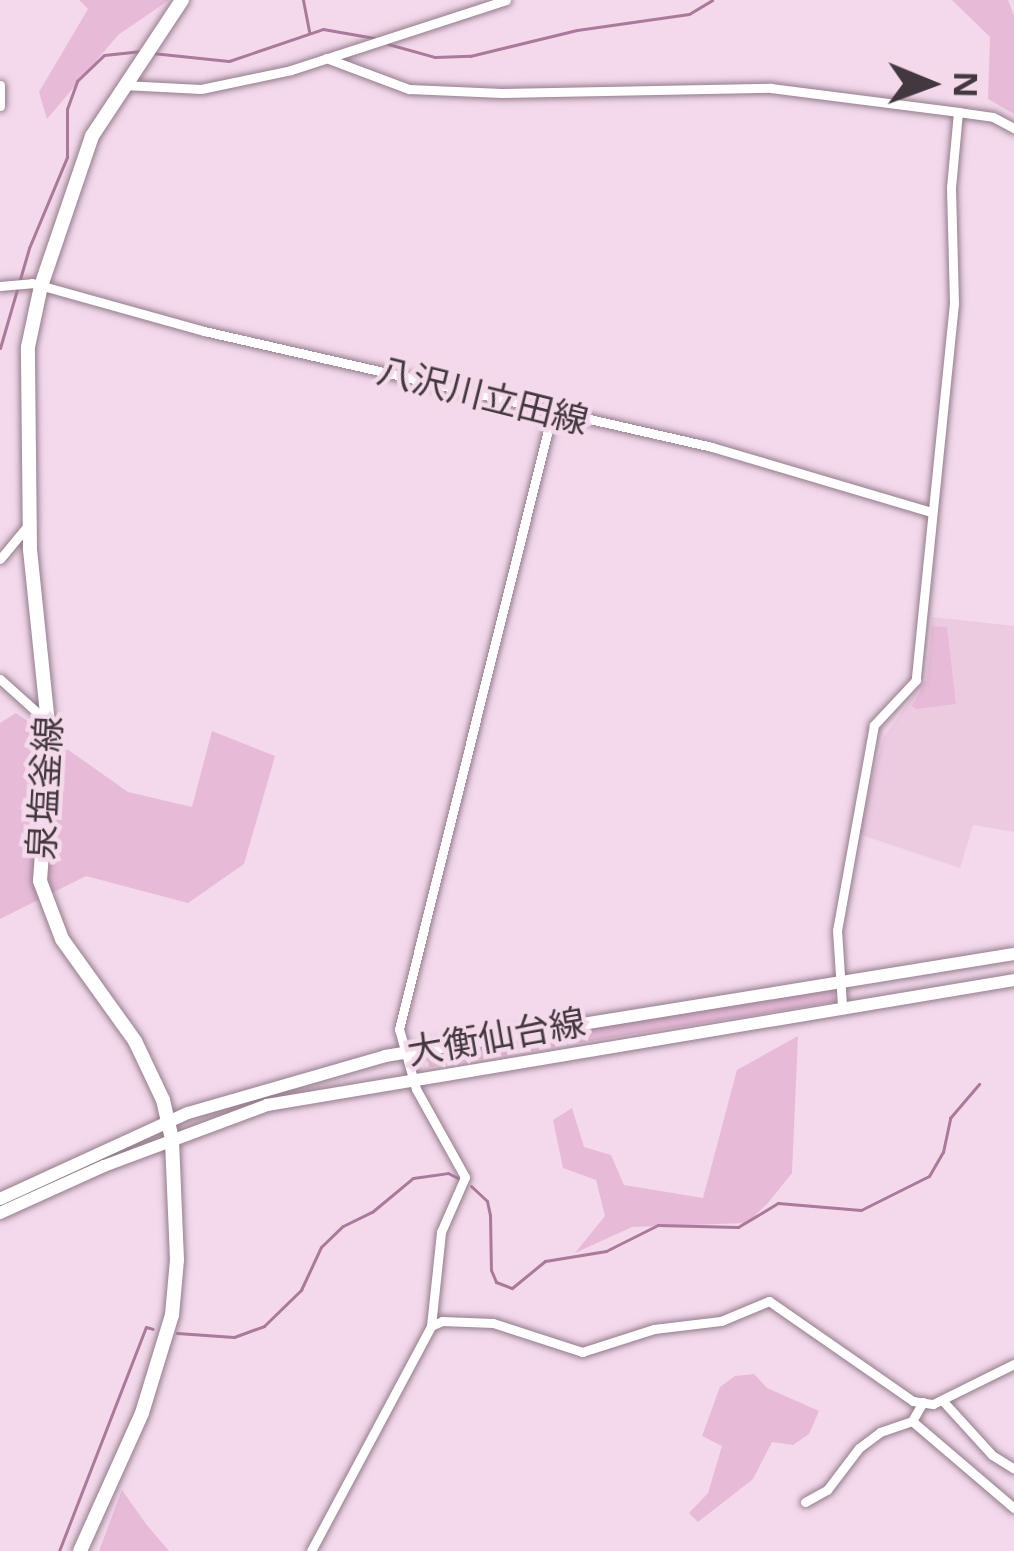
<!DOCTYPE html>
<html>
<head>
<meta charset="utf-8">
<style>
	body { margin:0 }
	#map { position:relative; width:1014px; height:1551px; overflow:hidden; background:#f3d9ea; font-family:"Open Sans","Noto Sans JP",sans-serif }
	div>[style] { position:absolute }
	.built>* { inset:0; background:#eccbe1 }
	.green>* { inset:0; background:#e7bbd8 }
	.stream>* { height:3px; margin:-1.5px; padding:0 1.5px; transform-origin:1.5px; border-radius:1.5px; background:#ab799b }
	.roads { filter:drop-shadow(0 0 3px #947c8c) drop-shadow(0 0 3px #947c8c) }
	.minor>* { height:9px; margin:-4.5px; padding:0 4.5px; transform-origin:4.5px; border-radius:4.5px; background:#fff }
	.secondary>* { height:12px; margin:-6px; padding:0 6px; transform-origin:6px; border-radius:6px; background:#fff }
	.primary>* { height:14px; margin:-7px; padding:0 7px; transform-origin:7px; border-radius:7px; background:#fff }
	span { translate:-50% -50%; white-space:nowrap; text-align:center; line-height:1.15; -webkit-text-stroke:9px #f3d9ea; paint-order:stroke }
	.street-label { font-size:36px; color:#42383f }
	.north { position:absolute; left:870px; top:24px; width:120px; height:120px; -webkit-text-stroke:9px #f3d9ea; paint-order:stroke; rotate:91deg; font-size:33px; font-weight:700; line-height:48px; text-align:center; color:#42383f }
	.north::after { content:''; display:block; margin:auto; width:42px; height:54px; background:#42383f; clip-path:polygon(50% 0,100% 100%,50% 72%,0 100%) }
</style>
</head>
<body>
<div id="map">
	<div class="built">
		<i style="clip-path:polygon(932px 617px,1014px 626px,1014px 832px,973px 825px,960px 868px,859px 834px,883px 738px,925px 680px)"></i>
	</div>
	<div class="green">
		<i style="clip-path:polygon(79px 0,169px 0,118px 35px,47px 119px,39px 92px,88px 9px)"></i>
		<i style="clip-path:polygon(952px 0,1008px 0,1014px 16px,1014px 114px,988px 99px,990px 37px)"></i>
		<i style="clip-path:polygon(932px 626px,947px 627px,956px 704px,916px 709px,912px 706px,927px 680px)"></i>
		<i style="clip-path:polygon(16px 713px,128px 792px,192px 807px,212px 731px,275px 756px,244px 864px,188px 903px,86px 876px,0 919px,0 723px)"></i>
		<i style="clip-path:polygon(833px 989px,834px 1002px,429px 1067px,427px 1054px)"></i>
		<i style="clip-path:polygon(798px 1036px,792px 1173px,767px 1204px,747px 1223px,632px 1227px,575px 1253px,605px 1216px,596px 1180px,563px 1168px,553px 1120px,572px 1108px,584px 1147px,611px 1155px,624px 1185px,703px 1198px,737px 1070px)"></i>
		<i style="clip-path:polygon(754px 1374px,767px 1388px,819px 1411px,809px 1434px,793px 1445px,772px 1442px,753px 1479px,698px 1522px,689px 1513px,708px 1493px,722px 1446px,702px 1436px,720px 1387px,735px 1376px)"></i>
		<i style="clip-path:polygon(122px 1490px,146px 1524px,169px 1551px,99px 1551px)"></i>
	</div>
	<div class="stream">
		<i style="left:303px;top:0;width:32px;rotate:79deg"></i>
		<i style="left:388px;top:44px;width:49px;rotate:15.5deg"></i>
		<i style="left:435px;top:57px;width:35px;rotate:-2deg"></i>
		<i style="left:470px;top:56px;width:110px;rotate:-13.7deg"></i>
		<i style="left:577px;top:30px;width:113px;rotate:-8.1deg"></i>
		<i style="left:689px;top:14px;width:27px;rotate:-31deg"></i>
		<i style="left:152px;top:53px;width:77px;rotate:5.9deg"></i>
		<i style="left:229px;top:61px;width:99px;rotate:-18.8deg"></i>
		<i style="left:323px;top:29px;width:52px;rotate:10deg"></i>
		<i style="left:0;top:348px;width:104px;rotate:-73.8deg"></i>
		<i style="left:29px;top:248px;width:99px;rotate:-67.3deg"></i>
		<i style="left:67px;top:157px;width:48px;rotate:-90deg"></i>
		<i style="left:67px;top:109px;width:30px;rotate:-70deg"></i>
		<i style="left:77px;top:81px;width:37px;rotate:-44deg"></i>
		<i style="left:104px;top:55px;width:38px;rotate:-6deg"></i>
		<i style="left:471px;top:1186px;width:22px;rotate:43deg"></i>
		<i style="left:487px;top:1201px;width:14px;rotate:78deg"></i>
		<i style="left:490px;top:1215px;width:55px;rotate:89deg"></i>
		<i style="left:491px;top:1270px;width:13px;rotate:67deg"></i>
		<i style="left:496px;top:1282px;width:17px;rotate:21deg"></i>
		<i style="left:512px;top:1288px;width:43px;rotate:-39.3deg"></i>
		<i style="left:545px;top:1261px;width:62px;rotate:-9.3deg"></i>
		<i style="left:606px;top:1251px;width:58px;rotate:-26.6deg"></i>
		<i style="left:658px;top:1225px;width:80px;rotate:1.4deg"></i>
		<i style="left:738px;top:1227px;width:47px;rotate:-31deg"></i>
		<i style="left:778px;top:1203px;width:83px;rotate:4.8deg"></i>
		<i style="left:861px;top:1210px;width:76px;rotate:-26.6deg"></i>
		<i style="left:929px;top:1176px;width:28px;rotate:-60deg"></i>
		<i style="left:943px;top:1152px;width:35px;rotate:-78deg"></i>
		<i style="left:950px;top:1118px;width:45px;rotate:-49.5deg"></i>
		<i style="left:177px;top:1333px;width:57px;rotate:4deg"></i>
		<i style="left:234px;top:1337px;width:32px;rotate:-20deg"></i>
		<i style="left:264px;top:1326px;width:52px;rotate:-44.2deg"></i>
		<i style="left:301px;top:1290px;width:47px;rotate:-65.1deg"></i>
		<i style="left:321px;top:1247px;width:30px;rotate:-44deg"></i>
		<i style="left:343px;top:1226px;width:32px;rotate:-26deg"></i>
		<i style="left:372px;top:1212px;width:53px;rotate:-39.7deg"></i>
		<i style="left:413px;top:1178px;width:35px;rotate:-8deg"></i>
		<i style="left:448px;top:1173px;width:11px;rotate:27deg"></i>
		<i style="left:59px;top:1551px;width:240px;rotate:-68.8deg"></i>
		<i style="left:146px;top:1327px;width:7px;rotate:16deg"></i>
	</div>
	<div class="roads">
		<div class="minor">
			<i style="left:326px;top:58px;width:89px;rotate:20.5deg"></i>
			<i style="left:409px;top:89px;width:93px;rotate:2.5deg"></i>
			<i style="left:502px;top:93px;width:269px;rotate:-1.1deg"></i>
			<i style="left:771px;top:88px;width:189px;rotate:7.3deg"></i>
			<i style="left:958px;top:112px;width:76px;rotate:95.3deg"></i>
			<i style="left:951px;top:188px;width:115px;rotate:88.5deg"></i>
			<i style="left:954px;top:303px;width:379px;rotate:95.8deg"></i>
			<i style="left:916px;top:680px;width:62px;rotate:133deg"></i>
			<i style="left:874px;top:725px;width:208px;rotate:100.2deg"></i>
			<i style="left:837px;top:930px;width:75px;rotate:86.2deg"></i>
			<i style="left:0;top:85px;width:21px;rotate:90deg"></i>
			<i style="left:123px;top:85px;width:78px;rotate:2.9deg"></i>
			<i style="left:201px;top:89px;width:92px;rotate:-11.9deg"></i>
			<i style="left:291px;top:70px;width:226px;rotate:-18deg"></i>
			<i style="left:958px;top:112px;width:35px;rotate:8deg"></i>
			<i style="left:993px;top:117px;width:24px;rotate:28deg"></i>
			<i style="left:0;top:286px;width:32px;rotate:-5deg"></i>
			<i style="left:32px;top:283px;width:179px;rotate:15.6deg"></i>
			<i style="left:204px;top:331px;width:521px;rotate:12.86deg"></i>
			<i style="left:712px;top:447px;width:229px;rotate:16.5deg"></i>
			<i style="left:0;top:559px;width:45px;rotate:-50.4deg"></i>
			<i style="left:0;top:679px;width:66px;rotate:41.9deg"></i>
			<i style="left:431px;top:1326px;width:12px;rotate:-24deg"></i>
			<i style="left:442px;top:1321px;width:51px;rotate:2.2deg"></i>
			<i style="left:493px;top:1323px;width:94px;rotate:18deg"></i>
			<i style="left:582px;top:1352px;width:76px;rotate:-17.7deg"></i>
			<i style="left:654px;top:1329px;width:67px;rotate:-6.8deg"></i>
			<i style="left:721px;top:1321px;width:52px;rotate:-22.6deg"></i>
			<i style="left:769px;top:1301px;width:175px;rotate:34.8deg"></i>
			<i style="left:913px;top:1401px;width:20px;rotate:9deg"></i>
			<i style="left:933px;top:1404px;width:90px;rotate:-26.3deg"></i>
			<i style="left:942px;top:1400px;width:74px;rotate:47.7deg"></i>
			<i style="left:992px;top:1455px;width:26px;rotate:32deg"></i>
			<i style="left:912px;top:1421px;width:134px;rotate:40.5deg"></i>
			<i style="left:805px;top:1502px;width:25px;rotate:-29deg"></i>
			<i style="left:827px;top:1490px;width:53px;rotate:-52.7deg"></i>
			<i style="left:859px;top:1448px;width:26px;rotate:-37deg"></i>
			<i style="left:880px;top:1432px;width:34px;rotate:-19deg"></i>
			<i style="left:912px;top:1421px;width:22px;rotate:-60deg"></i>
			<i style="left:311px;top:1551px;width:255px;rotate:-61.9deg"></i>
			<i style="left:431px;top:1326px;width:95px;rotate:-83.9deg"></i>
			<i style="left:441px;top:1232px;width:60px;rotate:-66.4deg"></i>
			<i style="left:465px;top:1177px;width:101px;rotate:-119.1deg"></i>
			<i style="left:416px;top:1089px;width:62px;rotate:-105.8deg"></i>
			<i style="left:399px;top:1029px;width:634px;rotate:-76.03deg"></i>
		</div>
		<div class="secondary">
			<i style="left:0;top:1199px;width:207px;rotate:-24.6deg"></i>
			<i style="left:188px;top:1113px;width:205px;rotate:-16.1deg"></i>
			<i style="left:385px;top:1056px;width:637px;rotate:-9.21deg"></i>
			<i style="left:0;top:1213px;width:114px;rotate:-24.3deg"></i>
			<i style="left:104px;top:1166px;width:174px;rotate:-20.5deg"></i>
			<i style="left:267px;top:1105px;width:757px;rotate:-9.5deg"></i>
		</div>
		<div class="primary">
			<i style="left:80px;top:1551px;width:151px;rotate:-65.8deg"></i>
			<i style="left:142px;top:1413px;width:102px;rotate:-73deg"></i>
			<i style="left:172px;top:1315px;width:55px;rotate:-84.8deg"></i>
			<i style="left:177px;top:1260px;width:121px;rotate:-92.4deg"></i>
			<i style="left:172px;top:1139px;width:40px;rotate:-103deg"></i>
			<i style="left:163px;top:1100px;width:65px;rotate:-115.4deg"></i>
			<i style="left:135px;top:1041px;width:125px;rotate:-125.6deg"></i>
			<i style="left:62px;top:939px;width:62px;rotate:-110.8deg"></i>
			<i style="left:40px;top:881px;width:138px;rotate:-85.9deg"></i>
			<i style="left:50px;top:743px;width:194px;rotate:-95.9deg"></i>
			<i style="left:30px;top:550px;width:203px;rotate:-90.6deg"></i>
			<i style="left:28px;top:347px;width:62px;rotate:-78deg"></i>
			<i style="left:41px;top:286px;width:158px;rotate:-71.2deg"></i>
			<i style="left:92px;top:136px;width:163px;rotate:-56.5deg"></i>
		</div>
	</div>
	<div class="street-label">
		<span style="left:483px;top:395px;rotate:14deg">八沢川立田線</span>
		<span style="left:44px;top:788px;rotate:-87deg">泉塩釜線</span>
		<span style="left:496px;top:1036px;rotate:-10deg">大衡仙台線</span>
	</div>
	<div class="north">N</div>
</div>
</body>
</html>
